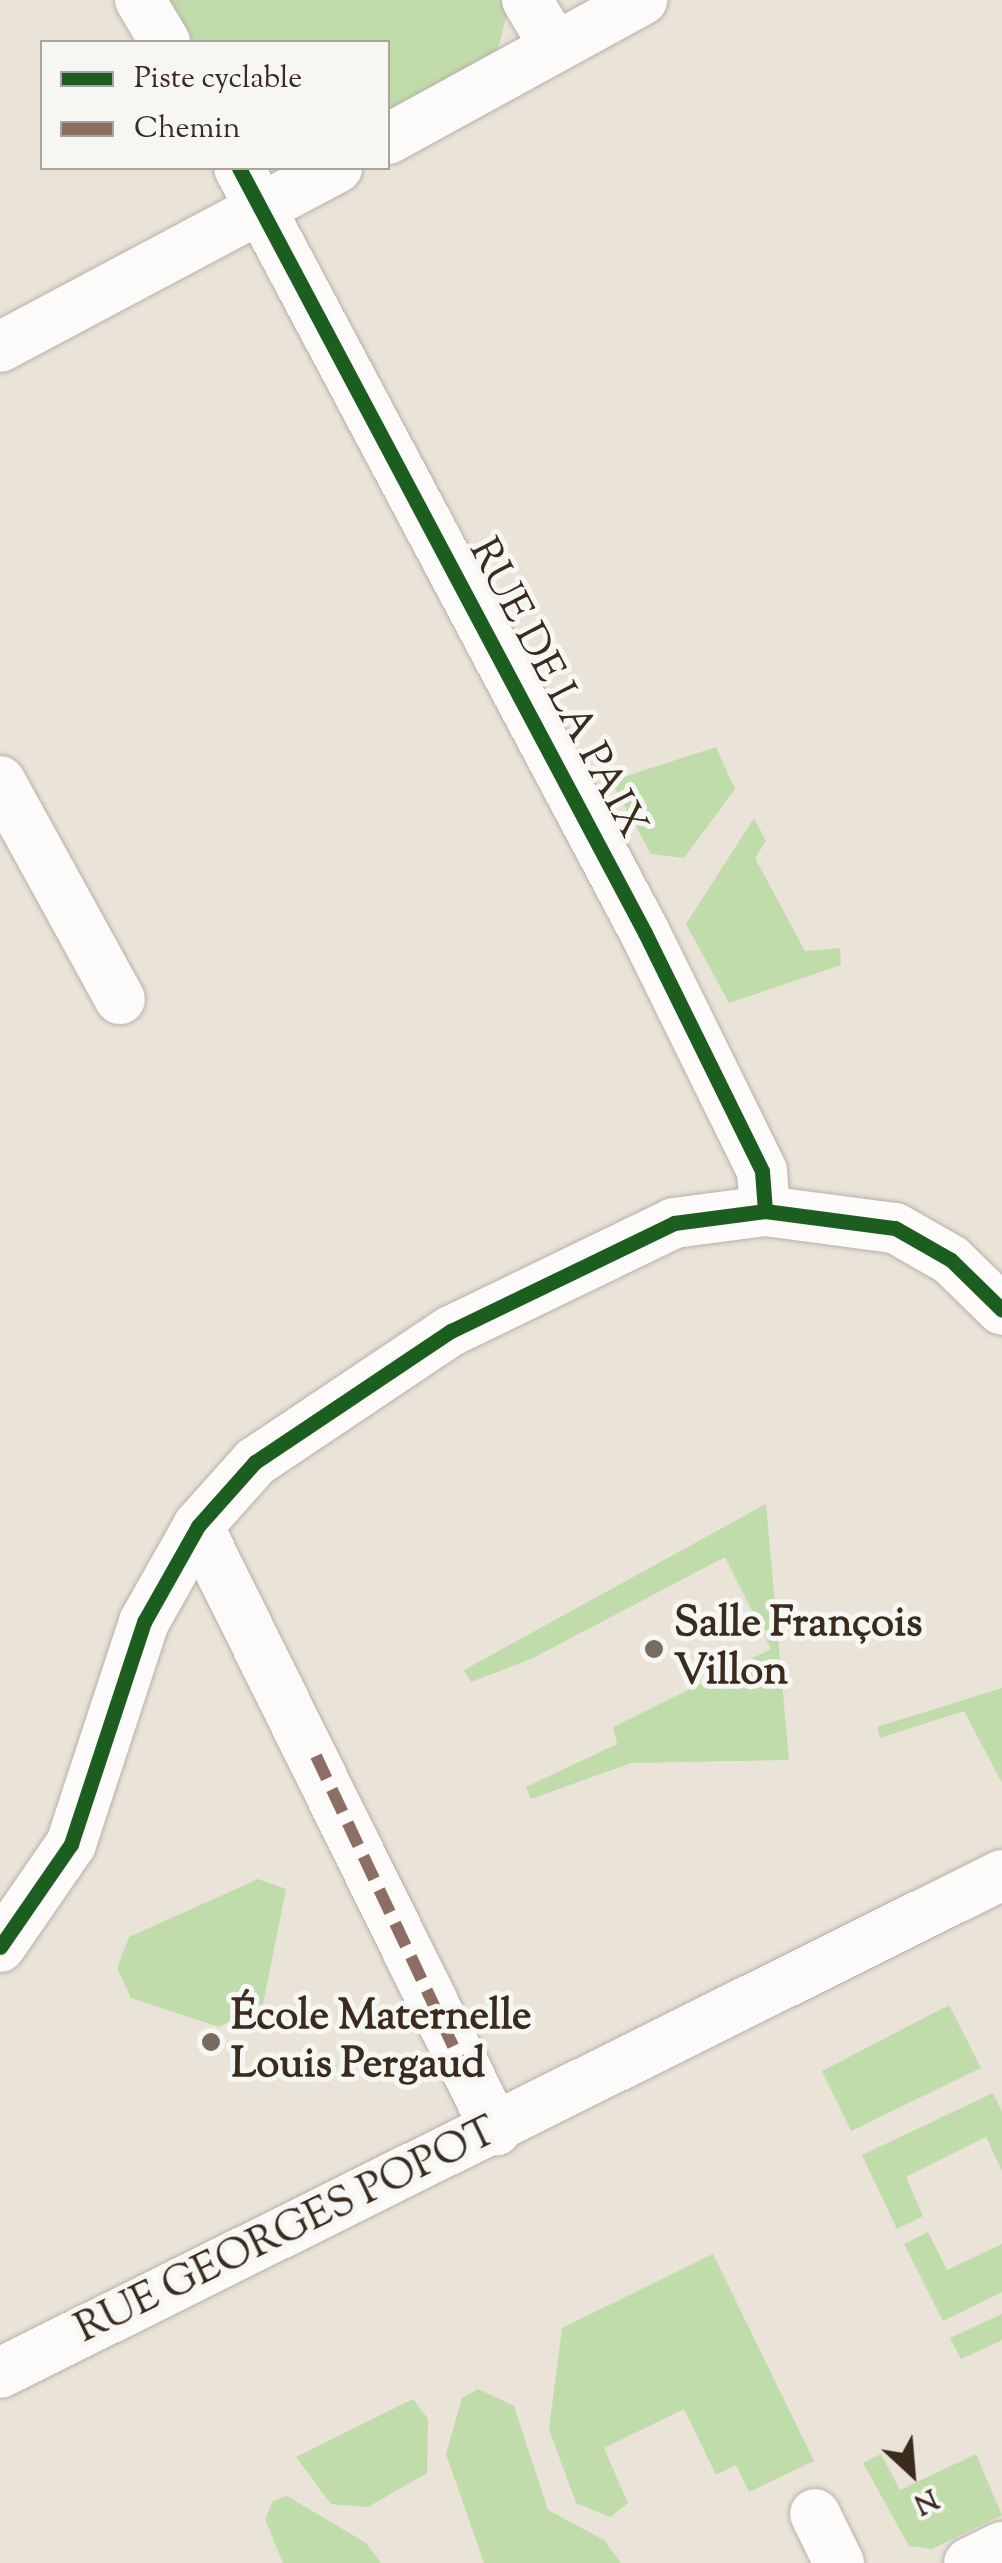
<!DOCTYPE html>
<html>
<head>
<meta charset="utf-8">
<style>
	body { margin:0 }
	#map { position:relative; width:1002px; height:2563px; overflow:hidden; background:#e9e3d8; font-family:"Sorts Mill Goudy",serif }
	div>[style] { position:absolute }
	.green>* { inset:0; background:#c1dcab }
	.roads { filter:drop-shadow(0 0 2px #b6b0a8) drop-shadow(0 0 2px #b6b0a8) }
	.minor>* { height:50px; margin:-25px; padding:0 25px; transform-origin:25px; border-radius:25px; background:#fcfbf9 }
	.quiet>* { height:12px; margin-top:-6px; transform-origin:0; background:repeating-linear-gradient(90deg,#8d6e63 0 25px,transparent 0 37px) }
	.cycleway>* { height:15px; margin:-7.5px; padding:0 7.5px; transform-origin:7.5px; border-radius:7.5px; background:#1b5e20 }
	.dots>* { width:28px; height:28px; translate:-50% -50%; box-sizing:border-box; border:5px solid #f6f6f2; border-radius:50% }
	span { translate:-50% -50%; white-space:nowrap; text-align:center; line-height:1.15; -webkit-text-stroke:10px #f6f6f2; paint-order:stroke }
	.street-label { font-size:42px; color:#3b2a1e }
	.poi-label { font-size:42px; color:#3b2a1e; font-weight:700 }
	.left { translate:0 -50%; text-align:left }
	.legend { position:absolute; left:40px; top:40px; width:350px; height:130px; box-sizing:border-box; background:#f6f6f2; border:2px solid #aba49d; margin:0; padding:12px 18px; list-style:none; font-size:30px; color:#3b2a1e }
	.legend li { display:flex; align-items:center; gap:20px; height:50px }
	.legend b { width:50px; border:2px solid #aba49d }
	.north { position:absolute; left:862px; top:2423px; width:100px; height:100px; -webkit-text-stroke:8px #f6f6f2; paint-order:stroke; rotate:154deg; font-size:28px; font-weight:700; line-height:40px; text-align:center; color:#3b2a1e }
	.north::after { content:''; display:block; margin:auto; width:35px; height:45px; background:#3b2a1e; clip-path:polygon(50% 0,100% 100%,50% 72%,0 100%) }
</style>
</head>
<body>
<div id="map">
	<div class="green">
		<i style="clip-path:polygon(167px 0,500px 0,507px 13px,498px 50px,388px 112px,388px 42px,193px 42px)"></i>
		<i style="clip-path:polygon(716px 747px,735px 789px,684px 858px,651px 854px,611px 781px)"></i>
		<i style="clip-path:polygon(754px 818px,766px 841px,755px 858px,805px 951px,840px 948px,841px 965px,729px 1003px,686px 924px)"></i>
		<i style="clip-path:polygon(766px 1504px,789px 1760px,631px 1763px,531px 1799px,526px 1787px,617px 1744px,613px 1727px,771px 1649px,725px 1557px,533px 1658px,471px 1682px,464px 1670px)"></i>
		<i style="clip-path:polygon(1002px 1688px,1002px 1783px,964px 1711px,880px 1738px,877px 1727px)"></i>
		<i style="clip-path:polygon(258px 1879px,286px 1889px,263px 2004px,219px 2027px,131px 1998px,117px 1968px,129px 1937px)"></i>
		<i style="clip-path:polygon(949px 2005px,981px 2068px,851px 2131px,822px 2071px)"></i>
		<i style="clip-path:polygon(993px 2093px,1002px 2112px,1002px 2171px,986px 2137px,906px 2177px,923px 2216px,897px 2229px,862px 2155px)"></i>
		<i style="clip-path:polygon(928px 2232px,947px 2270px,1002px 2244px,1002px 2292px,943px 2321px,904px 2244px)"></i>
		<i style="clip-path:polygon(713px 2254px,814px 2461px,749px 2492px,736px 2465px,716px 2475px,684px 2409px,604px 2448px,628px 2503px,610px 2517px,576px 2503px,549px 2429px,562px 2328px)"></i>
		<i style="clip-path:polygon(1002px 2314px,1002px 2340px,961px 2359px,950px 2338px)"></i>
		<i style="clip-path:polygon(478px 2389px,514px 2406px,548px 2510px,604px 2540px,621px 2563px,484px 2563px,446px 2454px,462px 2398px)"></i>
		<i style="clip-path:polygon(413px 2399px,428px 2419px,427px 2473px,368px 2507px,331px 2504px,296px 2457px)"></i>
		<i style="clip-path:polygon(881px 2454px,900px 2490px,976px 2454px,1002px 2515px,932px 2549px,909px 2546px,863px 2463px)"></i>
		<i style="clip-path:polygon(287px 2496px,366px 2543px,381px 2563px,283px 2563px,265px 2519px,273px 2501px)"></i>
	</div>
	<div class="roads">
		<div class="minor">
			<i style="left:140px;top:0;width:49px;rotate:59.2deg"></i>
			<i style="left:527px;top:0;width:55px;rotate:59.2deg"></i>
			<i style="left:388px;top:139px;width:290px;rotate:-28.7deg"></i>
			<i style="left:239px;top:168px;width:866px;rotate:62.04deg"></i>
			<i style="left:645px;top:933px;width:265px;rotate:63.8deg"></i>
			<i style="left:762px;top:1171px;width:40px;rotate:85.7deg"></i>
			<i style="left:0;top:347px;width:382px;rotate:-28deg"></i>
			<i style="left:0;top:781px;width:249px;rotate:61.2deg"></i>
			<i style="left:198px;top:1526px;width:674px;rotate:63.74deg"></i>
			<i style="left:0;top:1947px;width:125px;rotate:-55.4deg"></i>
			<i style="left:71px;top:1844px;width:234px;rotate:-71.8deg"></i>
			<i style="left:144px;top:1622px;width:110px;rotate:-60.6deg"></i>
			<i style="left:198px;top:1526px;width:86px;rotate:-48.3deg"></i>
			<i style="left:255px;top:1462px;width:236px;rotate:-33.8deg"></i>
			<i style="left:451px;top:1331px;width:248px;rotate:-25.8deg"></i>
			<i style="left:674px;top:1223px;width:92px;rotate:-7.5deg"></i>
			<i style="left:765px;top:1211px;width:131px;rotate:7.5deg"></i>
			<i style="left:895px;top:1228px;width:64px;rotate:29.7deg"></i>
			<i style="left:951px;top:1260px;width:71px;rotate:44.4deg"></i>
			<i style="left:0;top:2373px;width:1119px;rotate:-26.43deg"></i>
			<i style="left:815px;top:2514px;width:55px;rotate:63.9deg"></i>
			<i style="left:969px;top:2563px;width:37px;rotate:-26deg"></i>
		</div>
	</div>
	<div class="quiet">
		<i style="left:316px;top:1756px;width:348px;rotate:64.7deg"></i>
	</div>
	<div class="cycleway">
		<i style="left:239px;top:168px;width:866px;rotate:62.04deg"></i>
		<i style="left:645px;top:933px;width:265px;rotate:63.8deg"></i>
		<i style="left:762px;top:1171px;width:40px;rotate:85.7deg"></i>
		<i style="left:0;top:1947px;width:125px;rotate:-55.4deg"></i>
		<i style="left:71px;top:1844px;width:234px;rotate:-71.8deg"></i>
		<i style="left:144px;top:1622px;width:110px;rotate:-60.6deg"></i>
		<i style="left:198px;top:1526px;width:86px;rotate:-48.3deg"></i>
		<i style="left:255px;top:1462px;width:236px;rotate:-33.8deg"></i>
		<i style="left:451px;top:1331px;width:248px;rotate:-25.8deg"></i>
		<i style="left:674px;top:1223px;width:92px;rotate:-7.5deg"></i>
		<i style="left:765px;top:1211px;width:131px;rotate:7.5deg"></i>
		<i style="left:895px;top:1228px;width:64px;rotate:29.7deg"></i>
		<i style="left:951px;top:1260px;width:71px;rotate:44.4deg"></i>
	</div>
	<div class="dots">
		<i style="left:654px;top:1649px;background:#786b5f"></i>
		<i style="left:211px;top:2042px;background:#786b5f"></i>
	</div>
	<div class="street-label">
		<span style="left:556px;top:689px;rotate:62deg">RUE DE LA PAIX</span>
		<span style="left:287px;top:2232px;rotate:-26deg">RUE GEORGES POPOT</span>
	</div>
	<div class="poi-label">
		<span class="left" style="left:674px;top:1649px">Salle François<br>Villon</span>
		<span class="left" style="left:231px;top:2042px">École Maternelle<br>Louis Pergaud</span>
	</div>
	<ul class="legend">
	<li><b style="height:12px;background:#1b5e20"></b>Piste cyclable</li>
	<li><b style="height:12px;background:#8d6e63"></b>Chemin</li>
	</ul>
	<div class="north">N</div>
</div>
</body>
</html>
